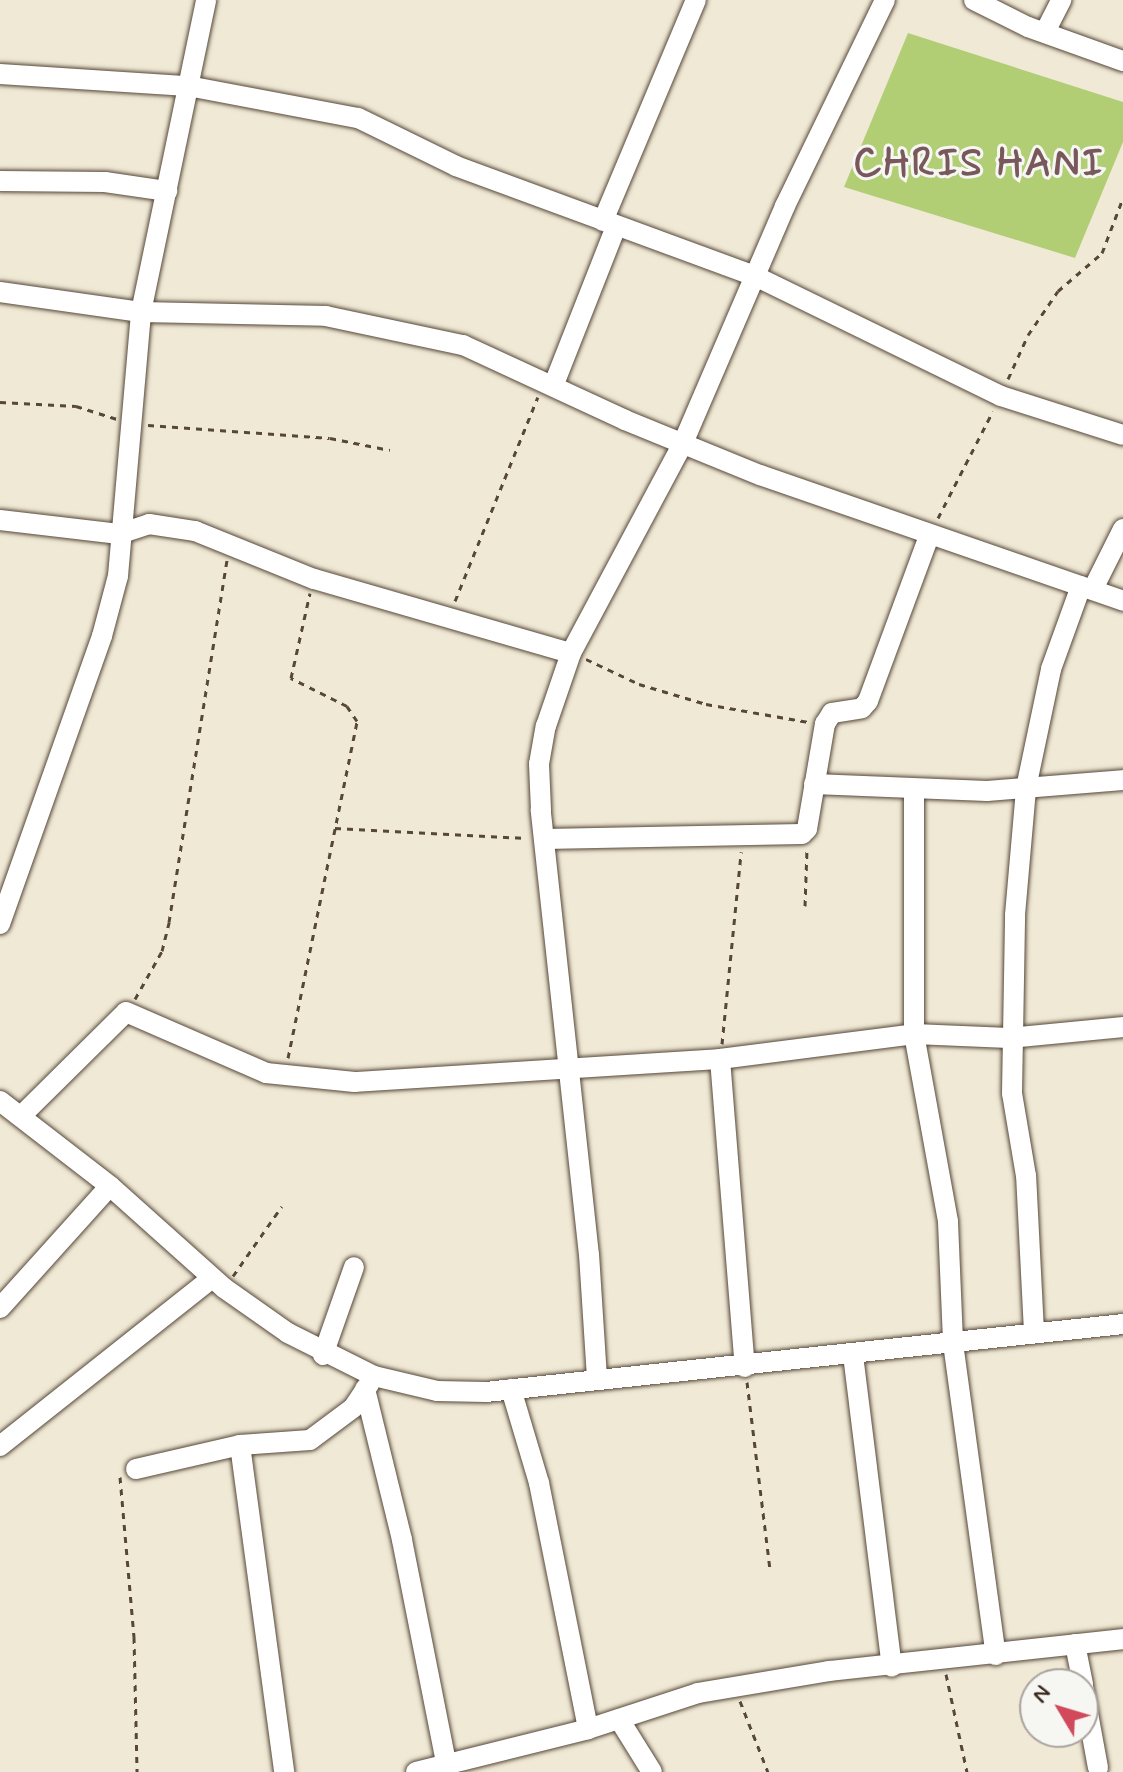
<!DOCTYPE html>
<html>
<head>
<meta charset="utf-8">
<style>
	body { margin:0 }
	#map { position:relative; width:1123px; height:1772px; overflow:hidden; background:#f0e9d5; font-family:Mynerve,sans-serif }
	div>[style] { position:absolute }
	.green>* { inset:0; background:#b2ce75 }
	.path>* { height:3px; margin-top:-1.5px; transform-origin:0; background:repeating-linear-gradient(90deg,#564739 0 6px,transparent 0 12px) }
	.roads { filter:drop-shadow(0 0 2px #564739) drop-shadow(0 0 2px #564739) }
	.minor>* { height:20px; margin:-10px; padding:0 10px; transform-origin:10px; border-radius:10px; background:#fff }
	span { translate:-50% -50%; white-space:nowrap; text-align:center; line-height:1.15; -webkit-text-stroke:6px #f6f6f2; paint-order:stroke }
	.district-label { font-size:40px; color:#79585c; font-weight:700; letter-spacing:2px }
	.north { position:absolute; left:1019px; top:1668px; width:80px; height:80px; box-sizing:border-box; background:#f6f6f2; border:2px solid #aba49d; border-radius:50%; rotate:308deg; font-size:22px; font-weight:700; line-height:32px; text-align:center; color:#3b2a1e }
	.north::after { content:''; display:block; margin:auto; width:28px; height:36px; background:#d1495b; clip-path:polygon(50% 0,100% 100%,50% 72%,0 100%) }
</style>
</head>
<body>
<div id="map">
	<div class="green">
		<i style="clip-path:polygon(908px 33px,1123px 102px,1123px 142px,1075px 258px,844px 187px)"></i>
	</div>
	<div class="path">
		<i style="left:1008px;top:379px;width:48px;rotate:-65.6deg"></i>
		<i style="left:1028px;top:335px;width:53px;rotate:-55.7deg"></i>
		<i style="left:1058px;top:291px;width:58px;rotate:-40.8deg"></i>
		<i style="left:1102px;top:253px;width:59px;rotate:-69.1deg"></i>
		<i style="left:0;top:402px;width:76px;rotate:3deg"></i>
		<i style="left:76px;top:406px;width:43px;rotate:17.6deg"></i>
		<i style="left:148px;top:425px;width:182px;rotate:4.1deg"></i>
		<i style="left:330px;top:438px;width:61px;rotate:11.3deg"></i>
		<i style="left:938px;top:518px;width:120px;rotate:-62.8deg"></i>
		<i style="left:455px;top:601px;width:220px;rotate:-67.9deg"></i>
		<i style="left:586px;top:659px;width:59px;rotate:25.3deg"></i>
		<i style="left:639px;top:684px;width:70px;rotate:16.6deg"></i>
		<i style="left:706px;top:704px;width:104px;rotate:10deg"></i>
		<i style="left:335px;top:828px;width:192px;rotate:3deg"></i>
		<i style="left:805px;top:906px;width:56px;rotate:-88deg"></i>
		<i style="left:135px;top:999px;width:55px;rotate:-60.6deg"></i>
		<i style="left:162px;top:951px;width:30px;rotate:-76deg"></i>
		<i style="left:169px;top:922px;width:368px;rotate:-80.9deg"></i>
		<i style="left:722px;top:1044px;width:193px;rotate:-84.3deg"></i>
		<i style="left:288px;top:1058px;width:344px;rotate:-78.4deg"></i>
		<i style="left:357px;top:721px;width:18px;rotate:-124deg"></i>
		<i style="left:347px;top:706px;width:63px;rotate:-153.4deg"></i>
		<i style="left:291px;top:678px;width:87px;rotate:-77.4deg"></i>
		<i style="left:233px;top:1276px;width:85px;rotate:-55deg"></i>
		<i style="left:747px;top:1382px;width:189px;rotate:83deg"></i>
		<i style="left:120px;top:1477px;width:161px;rotate:85deg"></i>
		<i style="left:134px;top:1637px;width:135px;rotate:88.7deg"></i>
		<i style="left:946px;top:1674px;width:100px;rotate:77.9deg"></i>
		<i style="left:740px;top:1701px;width:76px;rotate:68.5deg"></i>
	</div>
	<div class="roads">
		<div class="minor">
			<i style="left:974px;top:0;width:60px;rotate:26.6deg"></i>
			<i style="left:1028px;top:27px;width:101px;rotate:19.7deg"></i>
			<i style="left:1045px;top:32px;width:36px;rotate:-63deg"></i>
			<i style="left:0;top:74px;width:188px;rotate:3.7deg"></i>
			<i style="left:188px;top:86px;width:173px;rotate:10.7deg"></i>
			<i style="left:358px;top:118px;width:109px;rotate:26.1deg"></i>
			<i style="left:456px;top:166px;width:321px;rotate:20.2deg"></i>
			<i style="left:757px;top:277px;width:271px;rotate:26deg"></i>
			<i style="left:1001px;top:396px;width:128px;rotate:17.7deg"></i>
			<i style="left:0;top:181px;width:105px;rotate:0.5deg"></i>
			<i style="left:105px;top:182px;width:63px;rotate:8.3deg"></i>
			<i style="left:603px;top:221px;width:240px;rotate:-67.2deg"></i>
			<i style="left:0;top:292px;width:142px;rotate:8.1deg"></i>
			<i style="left:141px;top:312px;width:185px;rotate:1.2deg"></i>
			<i style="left:326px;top:316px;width:140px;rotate:12deg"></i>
			<i style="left:463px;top:345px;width:179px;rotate:24.8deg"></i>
			<i style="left:625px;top:420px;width:146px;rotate:22.2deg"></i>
			<i style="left:760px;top:475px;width:384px;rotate:19.1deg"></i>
			<i style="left:554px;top:384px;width:169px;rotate:-68.5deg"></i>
			<i style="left:0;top:520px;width:120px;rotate:6.7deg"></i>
			<i style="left:119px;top:534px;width:32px;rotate:-18deg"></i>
			<i style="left:149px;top:524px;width:47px;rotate:8.7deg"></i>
			<i style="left:195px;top:531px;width:128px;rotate:22deg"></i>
			<i style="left:314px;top:579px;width:267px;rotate:16.1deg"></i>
			<i style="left:1093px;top:589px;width:67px;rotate:-63.4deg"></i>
			<i style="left:814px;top:784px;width:173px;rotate:2.3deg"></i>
			<i style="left:987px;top:791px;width:136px;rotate:-4.6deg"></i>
			<i style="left:914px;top:791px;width:243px;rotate:90deg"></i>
			<i style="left:914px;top:1034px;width:191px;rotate:79.7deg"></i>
			<i style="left:948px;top:1222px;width:121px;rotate:87.6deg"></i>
			<i style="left:953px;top:1343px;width:315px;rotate:82.2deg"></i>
			<i style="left:545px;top:839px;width:257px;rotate:-1.1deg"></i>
			<i style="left:802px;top:834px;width:7px;rotate:-45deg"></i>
			<i style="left:807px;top:829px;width:107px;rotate:-80.3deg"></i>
			<i style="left:825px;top:724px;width:13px;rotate:-58deg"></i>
			<i style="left:832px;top:713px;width:30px;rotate:-9deg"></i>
			<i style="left:862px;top:708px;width:9px;rotate:-49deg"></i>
			<i style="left:868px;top:701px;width:176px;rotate:-69.7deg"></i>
			<i style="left:0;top:924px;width:306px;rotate:-70.5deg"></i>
			<i style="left:102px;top:636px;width:62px;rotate:-75.1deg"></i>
			<i style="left:118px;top:576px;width:265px;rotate:-85deg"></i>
			<i style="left:141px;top:312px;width:319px;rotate:-78.2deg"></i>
			<i style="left:720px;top:1059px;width:309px;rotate:85.4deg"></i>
			<i style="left:0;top:1101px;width:139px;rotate:37.7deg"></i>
			<i style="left:110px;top:1186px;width:153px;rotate:41.8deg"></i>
			<i style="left:224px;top:1288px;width:78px;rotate:35.1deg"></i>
			<i style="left:288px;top:1333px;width:96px;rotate:26.6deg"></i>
			<i style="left:374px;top:1376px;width:65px;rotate:13.4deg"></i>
			<i style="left:437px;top:1391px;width:49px;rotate:1.2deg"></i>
			<i style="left:486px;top:1392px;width:641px;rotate:-6.09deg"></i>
			<i style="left:22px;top:1115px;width:146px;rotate:-44.7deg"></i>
			<i style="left:126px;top:1012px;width:153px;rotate:23.5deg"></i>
			<i style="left:266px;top:1073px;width:89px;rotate:5.8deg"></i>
			<i style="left:355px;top:1082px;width:366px;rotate:-3.6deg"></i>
			<i style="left:720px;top:1059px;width:196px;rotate:-7.3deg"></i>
			<i style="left:914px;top:1034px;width:95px;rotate:2.4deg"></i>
			<i style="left:1009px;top:1038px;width:115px;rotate:-5.5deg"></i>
			<i style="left:0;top:1308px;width:164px;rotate:-48deg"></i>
			<i style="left:1034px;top:1332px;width:156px;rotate:-92.9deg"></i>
			<i style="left:1026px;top:1176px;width:84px;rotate:-99.6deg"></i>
			<i style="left:1012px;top:1093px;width:178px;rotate:-89deg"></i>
			<i style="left:1015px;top:915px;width:127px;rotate:-85deg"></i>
			<i style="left:1026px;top:788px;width:122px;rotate:-78.1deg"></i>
			<i style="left:1051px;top:669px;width:88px;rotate:-70.1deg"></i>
			<i style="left:323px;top:1355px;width:93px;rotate:-70.6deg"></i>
			<i style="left:853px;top:1355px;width:314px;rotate:82.9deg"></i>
			<i style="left:597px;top:1378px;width:123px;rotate:-93.7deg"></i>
			<i style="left:589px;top:1255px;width:448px;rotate:-96.2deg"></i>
			<i style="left:541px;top:810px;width:46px;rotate:-92.5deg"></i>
			<i style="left:539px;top:764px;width:39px;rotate:-80deg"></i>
			<i style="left:546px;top:726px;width:77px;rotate:-71.1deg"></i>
			<i style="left:571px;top:653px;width:238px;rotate:-61.9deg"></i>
			<i style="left:683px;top:443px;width:258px;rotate:-66.7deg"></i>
			<i style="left:785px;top:206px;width:229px;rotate:-64.1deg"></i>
			<i style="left:365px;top:1389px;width:155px;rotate:76.2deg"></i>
			<i style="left:402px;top:1540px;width:237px;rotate:78.8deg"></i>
			<i style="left:511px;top:1389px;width:98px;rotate:73.4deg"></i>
			<i style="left:539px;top:1483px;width:251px;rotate:78.7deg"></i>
			<i style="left:240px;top:1445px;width:330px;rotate:82.3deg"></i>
			<i style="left:0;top:1446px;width:270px;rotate:-38.4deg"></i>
			<i style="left:136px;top:1469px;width:107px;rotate:-13deg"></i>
			<i style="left:240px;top:1445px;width:70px;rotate:-4.1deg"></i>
			<i style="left:310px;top:1440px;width:54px;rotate:-36.7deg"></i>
			<i style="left:353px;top:1408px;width:29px;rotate:-56deg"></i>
			<i style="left:1075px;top:1644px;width:41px;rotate:78.7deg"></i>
			<i style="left:1083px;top:1686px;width:83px;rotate:79.6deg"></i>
			<i style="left:619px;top:1719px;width:62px;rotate:58.1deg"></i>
			<i style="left:416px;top:1772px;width:177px;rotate:-14deg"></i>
			<i style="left:588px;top:1729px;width:116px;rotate:-18.1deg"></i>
			<i style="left:698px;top:1693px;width:133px;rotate:-9.5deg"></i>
			<i style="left:829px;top:1671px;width:296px;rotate:-6.2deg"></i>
		</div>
	</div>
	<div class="district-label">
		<span style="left:979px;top:164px">CHRIS HANI</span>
	</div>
	<div class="north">N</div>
</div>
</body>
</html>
